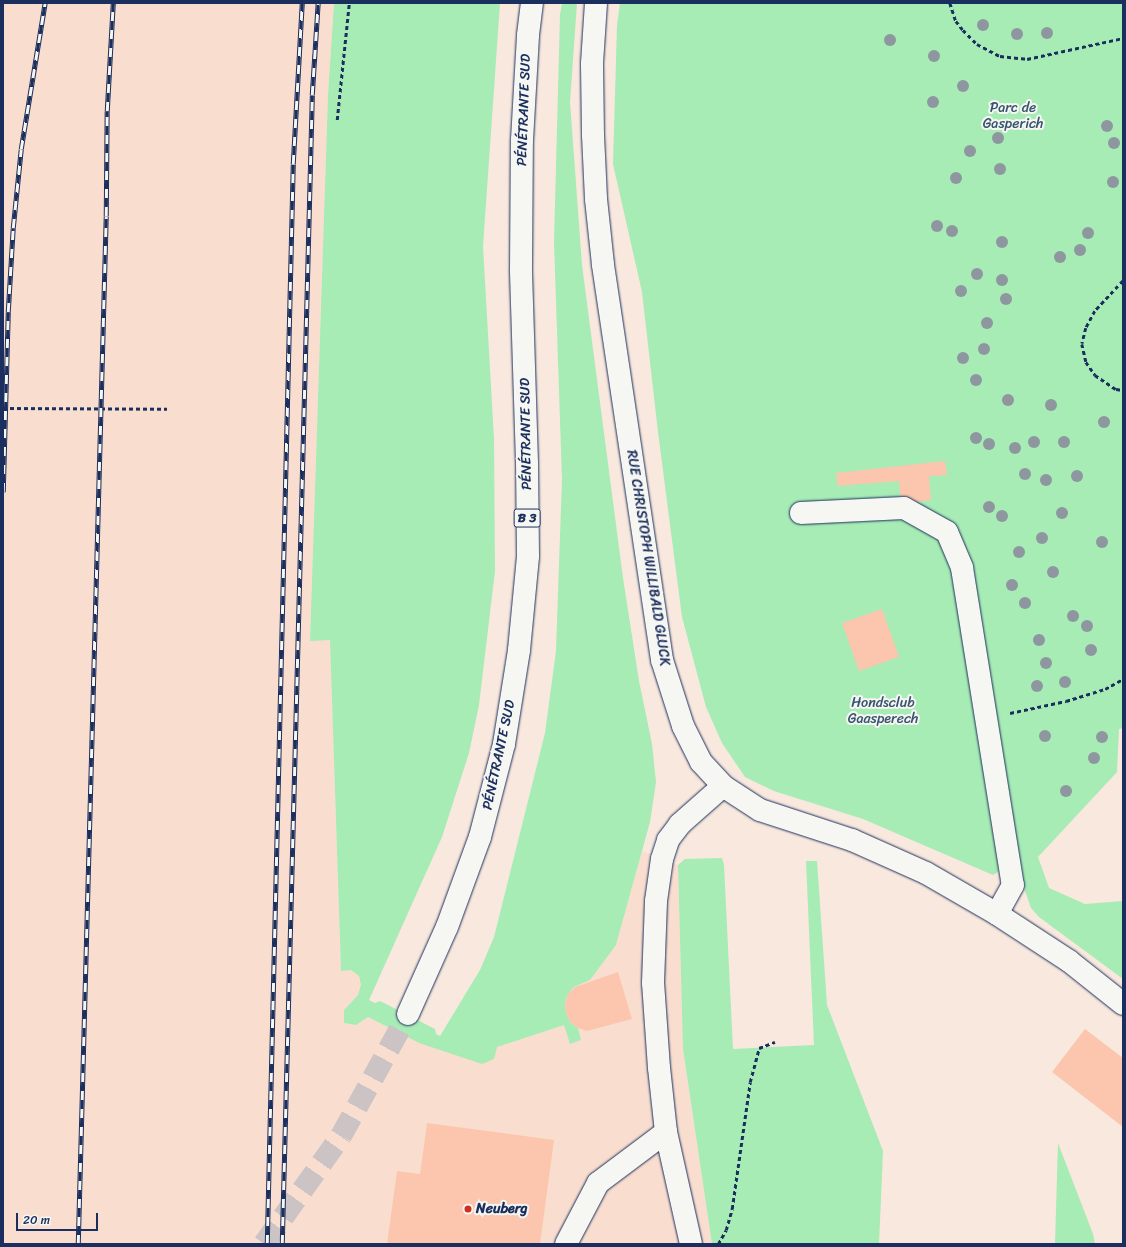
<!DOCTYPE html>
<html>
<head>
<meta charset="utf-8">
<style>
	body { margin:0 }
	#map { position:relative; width:1126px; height:1247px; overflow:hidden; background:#f8e8dd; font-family:Sriracha,sans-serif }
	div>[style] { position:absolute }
	.built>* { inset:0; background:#f9decf }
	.green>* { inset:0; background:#a7ebb5 }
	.building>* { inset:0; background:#fbc6ad }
	.highway-tunnel>* { height:22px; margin-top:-11px; transform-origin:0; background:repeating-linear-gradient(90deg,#ccc3c4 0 22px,transparent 0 33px) }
	.path>* { height:2.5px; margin-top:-1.25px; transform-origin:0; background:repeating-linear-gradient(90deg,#1b2f5e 0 4px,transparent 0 7px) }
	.roads { filter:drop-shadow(0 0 1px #1b2f5e) drop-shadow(0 0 1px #1b2f5e) }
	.minor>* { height:22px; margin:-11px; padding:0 11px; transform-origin:11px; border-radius:11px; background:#f6f6f2 }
	.highway>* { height:22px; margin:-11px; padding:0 11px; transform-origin:11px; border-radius:11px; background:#f6f6f2 }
	.rail>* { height:4.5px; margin-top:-2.25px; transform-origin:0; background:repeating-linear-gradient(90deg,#f6f6f2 0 9px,#1b2f5e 0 18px); box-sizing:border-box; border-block:1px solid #1b2f5e }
	.trees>* { width:12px; height:12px; margin:-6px; border-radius:50%; background:#8e97a0 }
	.dots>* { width:11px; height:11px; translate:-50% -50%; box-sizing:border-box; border:2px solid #f6f6f2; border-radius:50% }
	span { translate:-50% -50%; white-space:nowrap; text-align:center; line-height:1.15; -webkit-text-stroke:4px #f6f6f2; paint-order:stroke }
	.shield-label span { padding:1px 3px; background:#f6f6f2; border:1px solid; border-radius:3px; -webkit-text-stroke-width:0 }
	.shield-label { font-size:13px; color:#1b2f5e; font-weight:700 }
	.park-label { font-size:14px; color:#37556f }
	.street-label { font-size:14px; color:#1b2f5e }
	.poi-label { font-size:14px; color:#1b2f5e; font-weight:700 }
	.left { translate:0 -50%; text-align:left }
	.frame { position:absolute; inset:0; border:4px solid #1b2f5e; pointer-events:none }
	.scale { position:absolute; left:16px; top:1213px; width:82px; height:18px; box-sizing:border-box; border:2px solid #1b2f5e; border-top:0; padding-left:5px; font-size:12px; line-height:14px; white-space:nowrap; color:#1b2f5e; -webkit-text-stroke:3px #f6f6f2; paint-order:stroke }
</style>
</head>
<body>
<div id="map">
	<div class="built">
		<i style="clip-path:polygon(3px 3px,334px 3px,328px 95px,310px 640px,330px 640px,341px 971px,351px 970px,359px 976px,361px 986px,358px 995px,344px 1010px,368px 1017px,419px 1043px,497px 1047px,564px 1025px,581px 1040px,578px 1028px,570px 1022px,566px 1013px,565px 1004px,568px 994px,575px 987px,590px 980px,616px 945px,642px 851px,678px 865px,683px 1049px,712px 1244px,3px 1244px)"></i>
	</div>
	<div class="green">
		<i style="clip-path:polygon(334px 3px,500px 3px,483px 246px,494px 439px,495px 571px,479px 705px,469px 753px,442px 837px,369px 1000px,375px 1003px,380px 1001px,435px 1029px,436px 1034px,440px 1036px,480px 970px,494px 937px,545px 733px,556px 651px,562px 479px,554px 242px,560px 15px,562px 3px,577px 3px,570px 102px,582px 265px,623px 578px,639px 681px,652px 744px,656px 782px,650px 822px,616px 945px,590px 980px,574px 987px,568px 994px,565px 1003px,566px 1013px,570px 1022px,578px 1028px,581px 1040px,570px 1044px,564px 1025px,497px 1047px,494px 1059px,482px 1064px,419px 1043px,368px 1017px,356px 1025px,344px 1023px,344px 1010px,358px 995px,361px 985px,359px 976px,351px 970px,341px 971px,330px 640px,310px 641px,328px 95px)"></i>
		<i style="clip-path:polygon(evenodd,620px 3px,1123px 3px,1123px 728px,1119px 729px,1117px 772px,1038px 857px,1049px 888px,1085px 904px,1123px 901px,1123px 979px,1039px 917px,1031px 908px,1022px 882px,1010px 864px,993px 875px,863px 819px,774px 791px,745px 777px,722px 743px,706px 707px,682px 617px,658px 432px,642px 292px,613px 164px,617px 26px,620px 3px,965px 530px,996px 715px,994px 715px,965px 530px)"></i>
		<i style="clip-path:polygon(722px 858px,724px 865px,733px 1049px,814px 1045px,806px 861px,817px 861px,827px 1005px,883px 1151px,879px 1244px,712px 1244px,683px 1049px,678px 865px,685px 859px)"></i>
		<i style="clip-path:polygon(1058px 1143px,1093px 1234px,1095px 1244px,1055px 1244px)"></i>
	</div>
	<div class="building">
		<i style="clip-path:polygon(945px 461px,947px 475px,929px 476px,931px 500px,901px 504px,899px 481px,838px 486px,836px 473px)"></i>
		<i style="clip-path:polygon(882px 609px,899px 657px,859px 671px,842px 623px)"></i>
		<i style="clip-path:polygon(618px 972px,632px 1019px,587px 1031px,578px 1028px,570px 1022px,566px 1013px,565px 1004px,568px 994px,575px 987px)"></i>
		<i style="clip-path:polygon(1085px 1029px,1123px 1058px,1123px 1127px,1052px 1072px)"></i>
		<i style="clip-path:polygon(427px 1123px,554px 1140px,540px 1244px,387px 1244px,397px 1171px,420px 1174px)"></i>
	</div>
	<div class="highway-tunnel">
		<i style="left:264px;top:1244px;width:133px;rotate:-54.5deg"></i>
		<i style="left:341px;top:1136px;width:139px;rotate:-61.2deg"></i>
	</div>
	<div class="path">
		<i style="left:950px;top:3px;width:19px;rotate:72deg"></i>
		<i style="left:956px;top:21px;width:11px;rotate:52deg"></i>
		<i style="left:963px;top:30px;width:20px;rotate:45deg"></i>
		<i style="left:977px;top:44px;width:26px;rotate:28deg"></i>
		<i style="left:1000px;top:56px;width:27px;rotate:6deg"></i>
		<i style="left:1027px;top:59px;width:98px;rotate:-12.3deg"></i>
		<i style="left:337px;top:120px;width:118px;rotate:-84.1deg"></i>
		<i style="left:1123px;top:281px;width:41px;rotate:133deg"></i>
		<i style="left:1095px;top:311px;width:19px;rotate:118deg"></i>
		<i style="left:1086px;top:328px;width:16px;rotate:104deg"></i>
		<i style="left:1082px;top:344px;width:18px;rotate:77deg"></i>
		<i style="left:1086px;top:362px;width:16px;rotate:55deg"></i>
		<i style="left:1095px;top:375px;width:25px;rotate:34deg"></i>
		<i style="left:1116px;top:389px;width:7px;rotate:8deg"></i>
		<i style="left:3px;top:408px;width:164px;rotate:0.3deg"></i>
		<i style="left:1010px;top:713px;width:57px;rotate:-12.1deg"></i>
		<i style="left:1066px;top:701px;width:41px;rotate:-17.1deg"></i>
		<i style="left:1105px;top:689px;width:21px;rotate:-29deg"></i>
		<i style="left:718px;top:1244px;width:16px;rotate:-60deg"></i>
		<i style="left:726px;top:1230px;width:22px;rotate:-74deg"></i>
		<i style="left:732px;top:1209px;width:128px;rotate:-81.9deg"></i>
		<i style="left:750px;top:1082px;width:35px;rotate:-75deg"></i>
		<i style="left:759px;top:1048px;width:17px;rotate:-21deg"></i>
	</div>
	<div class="roads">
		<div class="minor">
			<i style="left:596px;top:3px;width:61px;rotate:93.8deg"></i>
			<i style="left:592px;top:64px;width:71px;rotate:89.2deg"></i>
			<i style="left:593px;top:135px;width:64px;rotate:87.3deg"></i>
			<i style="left:596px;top:199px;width:66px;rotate:83.9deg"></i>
			<i style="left:603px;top:265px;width:399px;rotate:81.5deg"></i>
			<i style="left:662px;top:660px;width:69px;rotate:72.3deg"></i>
			<i style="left:683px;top:726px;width:40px;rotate:63.4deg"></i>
			<i style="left:701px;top:762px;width:33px;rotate:47deg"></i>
			<i style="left:723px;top:786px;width:44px;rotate:33deg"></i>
			<i style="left:760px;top:810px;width:97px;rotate:18.1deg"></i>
			<i style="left:852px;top:840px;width:81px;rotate:24deg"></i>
			<i style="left:926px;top:873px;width:82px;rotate:30deg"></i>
			<i style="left:997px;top:914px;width:86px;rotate:33.1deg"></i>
			<i style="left:1069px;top:961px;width:69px;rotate:38.5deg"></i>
			<i style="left:801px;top:513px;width:103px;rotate:-2.8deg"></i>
			<i style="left:904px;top:508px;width:49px;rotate:29.2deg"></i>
			<i style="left:947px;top:532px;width:39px;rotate:67deg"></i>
			<i style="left:962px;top:568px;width:321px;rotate:80.9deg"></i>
			<i style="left:1013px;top:885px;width:33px;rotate:119deg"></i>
			<i style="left:566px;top:1244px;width:69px;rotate:-62.3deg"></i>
			<i style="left:598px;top:1183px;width:85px;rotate:-36.9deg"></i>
			<i style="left:691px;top:1244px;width:115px;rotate:-102.6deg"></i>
			<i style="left:666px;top:1132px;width:64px;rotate:-96.2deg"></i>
			<i style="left:659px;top:1068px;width:85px;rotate:-94deg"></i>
			<i style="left:653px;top:983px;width:82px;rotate:-87.9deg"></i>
			<i style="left:656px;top:901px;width:42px;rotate:-81.9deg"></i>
			<i style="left:662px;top:859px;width:20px;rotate:-72deg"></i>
			<i style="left:668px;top:840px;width:20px;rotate:-53deg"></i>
			<i style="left:680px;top:824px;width:57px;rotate:-41.5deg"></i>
		</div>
		<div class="highway">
			<i style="left:408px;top:1014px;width:95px;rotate:-65.9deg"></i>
			<i style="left:447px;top:927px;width:96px;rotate:-69.9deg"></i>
			<i style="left:480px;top:837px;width:96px;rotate:-75.5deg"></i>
			<i style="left:504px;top:744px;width:95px;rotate:-80.9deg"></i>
			<i style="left:519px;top:650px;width:94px;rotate:-84.5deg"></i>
			<i style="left:528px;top:556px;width:93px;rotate:-90.6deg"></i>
			<i style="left:527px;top:463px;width:194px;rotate:-91.8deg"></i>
			<i style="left:521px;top:269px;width:129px;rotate:-89.6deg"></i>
			<i style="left:522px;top:140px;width:105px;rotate:-86.7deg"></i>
			<i style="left:528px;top:35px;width:32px;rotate:-83deg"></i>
		</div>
	</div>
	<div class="rail">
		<i style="left:3px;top:492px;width:180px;rotate:-88.4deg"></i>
		<i style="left:8px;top:312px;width:84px;rotate:-86.6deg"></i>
		<i style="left:13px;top:228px;width:79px;rotate:-84.2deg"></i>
		<i style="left:21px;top:149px;width:148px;rotate:-80.7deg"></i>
		<i style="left:78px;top:1244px;width:1028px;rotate:-88.44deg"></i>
		<i style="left:106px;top:216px;width:105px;rotate:-89.5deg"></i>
		<i style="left:107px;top:111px;width:108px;rotate:-86.8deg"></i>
		<i style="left:267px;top:1244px;width:1080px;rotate:-88.62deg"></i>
		<i style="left:293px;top:164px;width:161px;rotate:-86.8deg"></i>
		<i style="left:282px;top:1244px;width:1149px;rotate:-88.5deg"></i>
		<i style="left:312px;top:95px;width:92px;rotate:-86.3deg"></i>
	</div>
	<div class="trees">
		<i style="left:983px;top:25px"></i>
		<i style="left:1047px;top:33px"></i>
		<i style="left:1017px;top:34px"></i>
		<i style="left:890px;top:40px"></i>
		<i style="left:934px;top:56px"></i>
		<i style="left:963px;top:86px"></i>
		<i style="left:933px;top:102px"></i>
		<i style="left:1107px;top:126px"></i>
		<i style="left:998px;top:138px"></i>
		<i style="left:1114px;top:143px"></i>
		<i style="left:970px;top:151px"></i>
		<i style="left:1000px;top:169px"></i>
		<i style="left:956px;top:178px"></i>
		<i style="left:1113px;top:182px"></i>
		<i style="left:937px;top:226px"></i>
		<i style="left:952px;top:231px"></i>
		<i style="left:1088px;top:233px"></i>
		<i style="left:1002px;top:242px"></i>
		<i style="left:1080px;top:250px"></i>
		<i style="left:1060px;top:257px"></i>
		<i style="left:977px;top:274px"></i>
		<i style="left:1002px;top:280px"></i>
		<i style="left:961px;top:291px"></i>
		<i style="left:1006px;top:299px"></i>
		<i style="left:987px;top:323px"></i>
		<i style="left:984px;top:349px"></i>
		<i style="left:963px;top:358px"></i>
		<i style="left:976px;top:380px"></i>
		<i style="left:1008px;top:400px"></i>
		<i style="left:1051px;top:405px"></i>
		<i style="left:1104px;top:422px"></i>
		<i style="left:976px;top:438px"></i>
		<i style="left:1034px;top:442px"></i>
		<i style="left:1064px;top:442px"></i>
		<i style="left:989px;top:444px"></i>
		<i style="left:1015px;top:448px"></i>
		<i style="left:1025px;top:474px"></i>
		<i style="left:1077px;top:476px"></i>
		<i style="left:1046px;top:480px"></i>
		<i style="left:989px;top:507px"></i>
		<i style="left:1062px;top:513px"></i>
		<i style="left:1002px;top:516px"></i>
		<i style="left:1042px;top:538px"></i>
		<i style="left:1102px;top:542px"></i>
		<i style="left:1019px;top:552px"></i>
		<i style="left:1053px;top:572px"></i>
		<i style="left:1012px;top:585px"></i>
		<i style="left:1025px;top:603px"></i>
		<i style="left:1073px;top:616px"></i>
		<i style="left:1087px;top:626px"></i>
		<i style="left:1039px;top:640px"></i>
		<i style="left:1091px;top:650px"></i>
		<i style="left:1046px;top:663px"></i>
		<i style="left:1065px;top:682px"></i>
		<i style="left:1037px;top:686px"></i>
		<i style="left:1045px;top:736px"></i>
		<i style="left:1102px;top:737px"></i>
		<i style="left:1094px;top:758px"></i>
		<i style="left:1066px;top:791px"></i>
	</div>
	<div class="dots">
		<i style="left:468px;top:1209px;background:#c8321e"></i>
	</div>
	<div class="shield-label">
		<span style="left:527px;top:518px">B 3</span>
	</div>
	<div class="park-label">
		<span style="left:1013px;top:116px">Parc de<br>Gasperich</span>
		<span style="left:883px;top:711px">Hondsclub<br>Gaasperech</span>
	</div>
	<div class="street-label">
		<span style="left:524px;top:110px;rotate:-88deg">PÉNÉTRANTE SUD</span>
		<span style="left:526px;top:434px;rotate:-91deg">PÉNÉTRANTE SUD</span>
		<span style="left:648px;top:558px;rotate:81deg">RUE CHRISTOPH WILLIBALD GLUCK</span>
		<span style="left:499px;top:755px;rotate:-78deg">PÉNÉTRANTE SUD</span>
	</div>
	<div class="poi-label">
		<span class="left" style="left:476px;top:1209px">Neuberg</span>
	</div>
	<div class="frame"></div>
	<div class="scale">20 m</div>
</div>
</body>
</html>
